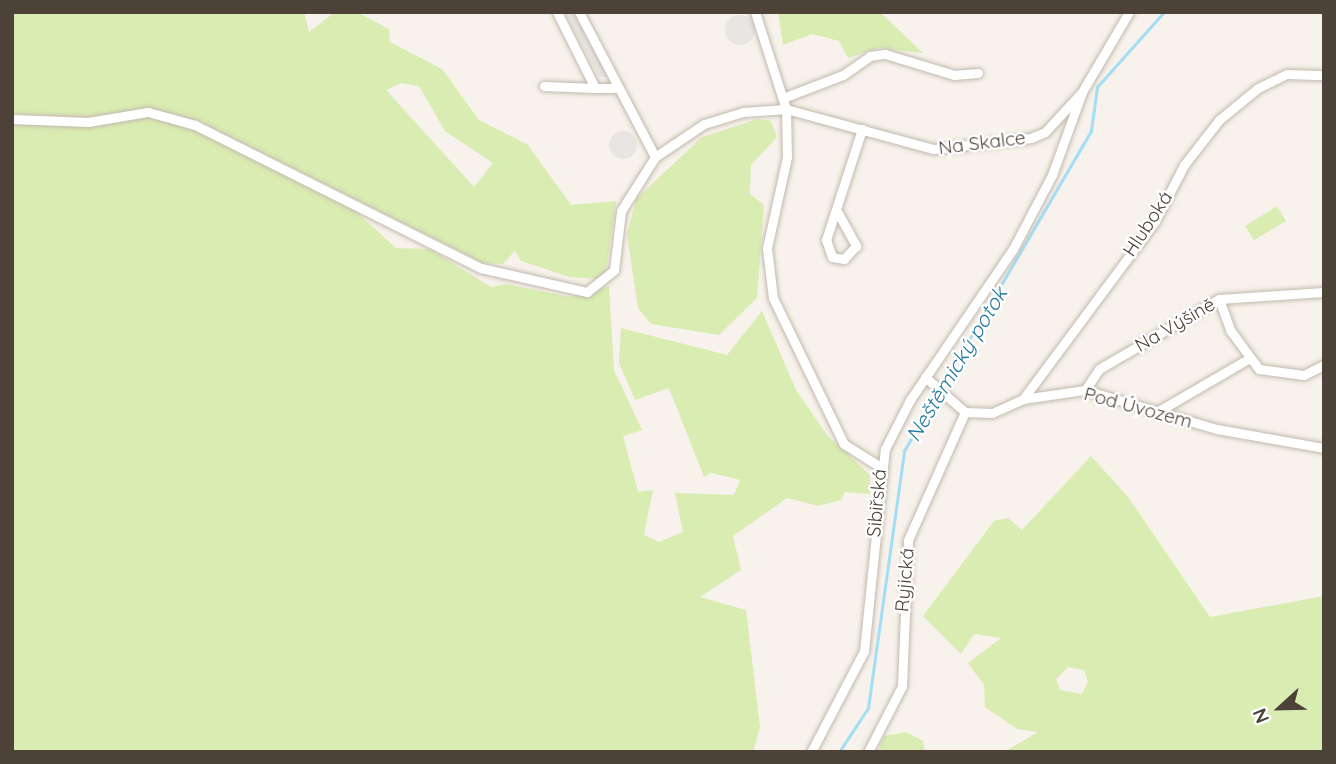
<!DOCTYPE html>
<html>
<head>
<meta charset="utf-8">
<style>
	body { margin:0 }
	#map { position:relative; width:1336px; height:764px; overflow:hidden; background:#f7f2eb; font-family:Quicksand,sans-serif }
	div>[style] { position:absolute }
	.green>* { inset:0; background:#d9edb2 }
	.parking>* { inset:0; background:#e8e5e3 }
	.round { border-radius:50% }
	.stream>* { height:2.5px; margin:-1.25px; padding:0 1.25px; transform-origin:1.25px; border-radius:1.25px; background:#a4def6 }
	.roads { filter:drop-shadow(0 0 2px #c3b9ad) drop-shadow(0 0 2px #c3b9ad) }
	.minor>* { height:9px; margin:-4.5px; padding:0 4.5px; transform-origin:4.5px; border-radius:4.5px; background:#fff }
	span { translate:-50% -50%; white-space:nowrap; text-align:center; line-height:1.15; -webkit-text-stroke:5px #fff; paint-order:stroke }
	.street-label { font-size:19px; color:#4c4238 }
	.water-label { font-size:21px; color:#23799f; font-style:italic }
	.frame { position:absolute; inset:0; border:14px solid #4c4238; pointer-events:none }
	.north { position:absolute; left:1245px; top:673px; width:70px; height:70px; -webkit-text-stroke:5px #fff; paint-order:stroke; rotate:248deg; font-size:19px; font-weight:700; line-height:28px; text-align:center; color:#4c4238 }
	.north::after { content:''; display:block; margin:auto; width:24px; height:32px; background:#4c4238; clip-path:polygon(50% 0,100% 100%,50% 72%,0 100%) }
</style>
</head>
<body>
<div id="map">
	<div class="green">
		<i style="clip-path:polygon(evenodd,12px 12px,304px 12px,309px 32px,335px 12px,357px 12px,389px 29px,390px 42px,442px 69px,479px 120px,528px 145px,571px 205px,616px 201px,606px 271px,600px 279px,569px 277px,521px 261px,515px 251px,503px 264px,483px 263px,197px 120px,149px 108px,88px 118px,12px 114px,12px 12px,401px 83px,419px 86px,445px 131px,493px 163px,474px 187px,386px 90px,401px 83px)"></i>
		<i style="clip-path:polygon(778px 12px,880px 12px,923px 53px,878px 48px,848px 58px,839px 41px,812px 34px,783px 45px)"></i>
		<i style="clip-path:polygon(148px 117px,193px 129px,353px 209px,396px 248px,430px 249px,491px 287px,506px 284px,570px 297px,609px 286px,614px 370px,642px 430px,623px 436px,638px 492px,653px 490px,644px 535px,659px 542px,683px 532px,675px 493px,734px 495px,740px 480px,711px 473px,704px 477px,669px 388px,635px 400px,619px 363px,621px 328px,727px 355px,762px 311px,796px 390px,827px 435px,870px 475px,870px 494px,845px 492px,841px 500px,818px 506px,787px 498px,733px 536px,741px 570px,700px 597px,746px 610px,760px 727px,753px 752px,12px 752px,12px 124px,89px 127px)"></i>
		<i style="clip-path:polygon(758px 119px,771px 121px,777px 137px,751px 165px,750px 194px,764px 205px,757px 298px,719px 335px,651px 324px,638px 308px,627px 235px,636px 199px,702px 137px)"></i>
		<i style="clip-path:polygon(1277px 206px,1286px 221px,1254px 240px,1245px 226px)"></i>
		<i style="clip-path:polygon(evenodd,1091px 456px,1128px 497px,1210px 617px,1324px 596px,1324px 752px,1004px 752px,1038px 732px,1017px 729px,985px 707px,984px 685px,968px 663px,1001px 638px,974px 634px,961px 654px,923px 616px,994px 521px,1008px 518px,1022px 530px,1091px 456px,1068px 667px,1084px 670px,1088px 682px,1082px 694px,1060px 690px,1056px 679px,1068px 667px)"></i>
		<i style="clip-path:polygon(906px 732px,923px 741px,925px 752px,878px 752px,884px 736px)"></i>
	</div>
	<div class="parking">
		<i style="clip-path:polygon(565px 12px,574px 12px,607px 76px,599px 77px)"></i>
		<i class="round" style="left:725px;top:15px;width:30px;height:30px"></i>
		<i class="round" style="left:609px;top:131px;width:28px;height:28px"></i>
	</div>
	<div class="stream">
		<i style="left:839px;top:752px;width:53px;rotate:-56.6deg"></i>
		<i style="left:868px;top:708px;width:260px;rotate:-82deg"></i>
		<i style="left:904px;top:451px;width:371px;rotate:-59.7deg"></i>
		<i style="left:1091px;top:131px;width:44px;rotate:-82.2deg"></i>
		<i style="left:1097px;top:87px;width:101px;rotate:-48.2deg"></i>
	</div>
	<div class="roads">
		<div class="minor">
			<i style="left:557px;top:12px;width:85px;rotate:63.4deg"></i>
			<i style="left:595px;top:88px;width:23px"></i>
			<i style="left:579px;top:12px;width:164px;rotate:62.3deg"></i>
			<i style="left:755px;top:12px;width:102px;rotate:72.3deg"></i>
			<i style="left:786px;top:109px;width:48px;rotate:88.8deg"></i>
			<i style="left:787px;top:157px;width:93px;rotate:102.4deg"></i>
			<i style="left:767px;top:248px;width:50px;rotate:83.2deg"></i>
			<i style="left:773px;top:298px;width:162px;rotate:64.1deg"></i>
			<i style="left:844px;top:444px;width:41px;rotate:32.2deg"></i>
			<i style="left:544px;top:86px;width:51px;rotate:2.2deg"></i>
			<i style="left:783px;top:98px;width:64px;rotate:-21deg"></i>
			<i style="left:843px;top:75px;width:33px;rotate:-35deg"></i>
			<i style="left:870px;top:56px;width:15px;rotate:-8deg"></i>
			<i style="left:885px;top:54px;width:72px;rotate:16.9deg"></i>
			<i style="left:954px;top:75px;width:24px;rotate:-5deg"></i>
			<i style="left:12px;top:119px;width:76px;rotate:2.3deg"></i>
			<i style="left:88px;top:122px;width:61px;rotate:-9.5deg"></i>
			<i style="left:148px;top:112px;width:49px;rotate:15.5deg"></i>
			<i style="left:195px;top:125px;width:320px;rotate:26.6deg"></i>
			<i style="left:481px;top:268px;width:109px;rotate:12.8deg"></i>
			<i style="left:587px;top:292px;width:35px;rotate:-39deg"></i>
			<i style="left:614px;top:270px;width:59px;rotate:-83.2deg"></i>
			<i style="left:621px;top:211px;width:64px;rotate:-57.8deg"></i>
			<i style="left:655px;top:157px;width:59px;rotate:-34deg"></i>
			<i style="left:704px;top:124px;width:41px;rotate:-17.1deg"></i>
			<i style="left:743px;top:112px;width:43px;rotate:-4deg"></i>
			<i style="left:786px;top:109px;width:152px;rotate:15.2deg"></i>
			<i style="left:933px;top:149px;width:99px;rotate:-6.4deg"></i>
			<i style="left:1031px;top:138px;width:15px;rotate:-23deg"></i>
			<i style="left:1045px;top:132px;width:54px;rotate:-47.2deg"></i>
			<i style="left:838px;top:213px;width:38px;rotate:61deg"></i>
			<i style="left:856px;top:246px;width:18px;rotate:133deg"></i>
			<i style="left:844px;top:259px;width:12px;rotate:-171deg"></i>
			<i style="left:832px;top:257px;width:18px;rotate:-109deg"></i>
			<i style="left:826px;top:240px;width:117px;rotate:-72deg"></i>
			<i style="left:1219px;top:299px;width:33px;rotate:70deg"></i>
			<i style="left:1230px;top:330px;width:49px;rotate:53.4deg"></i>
			<i style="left:1259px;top:369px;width:45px;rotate:7.6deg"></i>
			<i style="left:1304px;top:375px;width:22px;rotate:-27deg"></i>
			<i style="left:925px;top:377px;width:53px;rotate:41.2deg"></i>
			<i style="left:965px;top:412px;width:27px;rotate:2deg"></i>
			<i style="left:992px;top:413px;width:34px;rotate:-24deg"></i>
			<i style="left:1023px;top:399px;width:63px;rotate:-8.3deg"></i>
			<i style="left:1085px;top:390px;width:138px;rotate:16.5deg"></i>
			<i style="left:1217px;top:429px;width:109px;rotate:10.1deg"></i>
			<i style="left:1085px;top:390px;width:25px;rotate:-56deg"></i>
			<i style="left:1099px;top:369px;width:139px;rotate:-30.3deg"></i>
			<i style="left:1219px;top:299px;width:105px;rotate:-3.8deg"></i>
			<i style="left:1023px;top:399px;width:222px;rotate:-53.4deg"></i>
			<i style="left:1155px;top:221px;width:63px;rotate:-62.6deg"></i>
			<i style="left:1184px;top:165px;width:57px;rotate:-52.1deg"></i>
			<i style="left:1219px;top:120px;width:50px;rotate:-39.4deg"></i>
			<i style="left:1258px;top:88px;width:32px;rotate:-26deg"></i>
			<i style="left:1287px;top:74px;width:37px;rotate:2deg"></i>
			<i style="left:1157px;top:412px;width:105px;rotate:-30.2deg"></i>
			<i style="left:811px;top:752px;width:114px;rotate:-62.3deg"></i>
			<i style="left:864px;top:651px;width:203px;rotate:-84.1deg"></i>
			<i style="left:885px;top:449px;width:55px;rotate:-63deg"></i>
			<i style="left:910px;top:400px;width:183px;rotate:-55.7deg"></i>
			<i style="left:1013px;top:249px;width:84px;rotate:-62.2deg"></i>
			<i style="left:1052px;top:175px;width:88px;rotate:-70.1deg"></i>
			<i style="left:1082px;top:92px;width:93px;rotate:-59.6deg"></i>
			<i style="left:868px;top:752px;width:74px;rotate:-62.7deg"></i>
			<i style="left:902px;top:686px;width:146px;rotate:-87.6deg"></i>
			<i style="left:908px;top:540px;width:140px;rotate:-66deg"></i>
		</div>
	</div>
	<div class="street-label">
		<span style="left:982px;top:143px;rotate:-7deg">Na Skalce</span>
		<span style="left:1148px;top:224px;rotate:-57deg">Hluboká</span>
		<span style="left:1175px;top:325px;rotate:-30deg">Na Výšině</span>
		<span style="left:1138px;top:408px;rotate:15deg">Pod Úvozem</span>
		<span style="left:877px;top:503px;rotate:-85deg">Sibiřská</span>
		<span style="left:905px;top:580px;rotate:-85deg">Ryjická</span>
	</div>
	<div class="water-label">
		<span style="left:956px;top:364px;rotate:-59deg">Neštěmický potok</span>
	</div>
	<div class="frame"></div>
	<div class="north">N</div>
</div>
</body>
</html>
